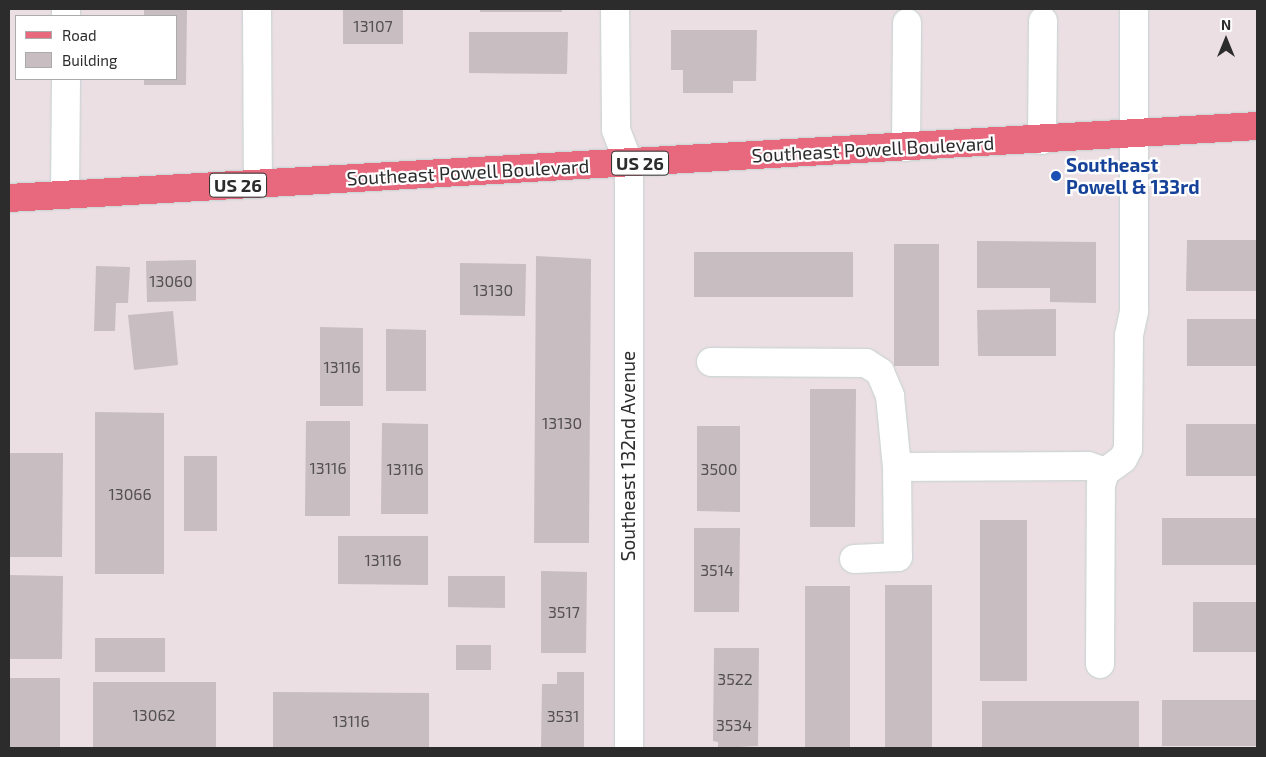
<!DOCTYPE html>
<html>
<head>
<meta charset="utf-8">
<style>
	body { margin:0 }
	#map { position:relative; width:1266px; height:757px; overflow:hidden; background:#ecdfe4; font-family:"Exo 2",sans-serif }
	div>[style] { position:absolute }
	.building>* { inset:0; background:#c8bdc1 }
	.roads { filter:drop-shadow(0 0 1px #c3d1cf) drop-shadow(0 0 1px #c3d1cf) }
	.minor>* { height:28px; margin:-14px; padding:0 14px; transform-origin:14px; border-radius:14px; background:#fff }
	.major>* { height:28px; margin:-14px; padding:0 14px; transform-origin:14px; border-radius:14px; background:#e8687d }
	.dots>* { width:14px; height:14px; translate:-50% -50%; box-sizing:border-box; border:2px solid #fff; border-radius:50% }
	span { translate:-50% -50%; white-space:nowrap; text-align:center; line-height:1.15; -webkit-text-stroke:4.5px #fff; paint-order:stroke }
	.number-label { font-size:16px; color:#535051 }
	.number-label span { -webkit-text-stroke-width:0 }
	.shield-label span { padding:1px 4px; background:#fff; border:1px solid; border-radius:4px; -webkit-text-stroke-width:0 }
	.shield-label { font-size:18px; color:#2c2c2c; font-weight:700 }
	.street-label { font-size:19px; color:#2c2c2c }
	.transit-label { font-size:19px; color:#164399; font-weight:700 }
	.left { translate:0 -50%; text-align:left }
	.frame { position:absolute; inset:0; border:10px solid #2c2c2c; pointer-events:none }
	.legend { position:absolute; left:15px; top:15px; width:162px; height:65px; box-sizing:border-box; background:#fff; border:1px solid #ababab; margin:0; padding:6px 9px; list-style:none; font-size:15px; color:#2c2c2c }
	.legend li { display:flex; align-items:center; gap:10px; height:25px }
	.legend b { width:25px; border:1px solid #ababab }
	.north { position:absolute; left:1201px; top:15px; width:50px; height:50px; -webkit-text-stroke:4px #fff; paint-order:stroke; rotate:0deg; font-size:14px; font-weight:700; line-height:20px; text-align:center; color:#2c2c2c }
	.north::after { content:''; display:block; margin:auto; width:18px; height:22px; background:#2c2c2c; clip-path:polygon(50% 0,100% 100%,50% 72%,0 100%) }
</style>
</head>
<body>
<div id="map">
	<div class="building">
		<i style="clip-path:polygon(144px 9px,187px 9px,186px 85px,144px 85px,144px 79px,176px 79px,176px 16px,144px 16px)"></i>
		<i style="clip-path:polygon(343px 9px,403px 9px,403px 44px,343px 44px)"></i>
		<i style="clip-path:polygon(480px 9px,562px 9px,562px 12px,480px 12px)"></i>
		<i style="clip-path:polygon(671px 30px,757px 30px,756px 81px,733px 81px,733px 93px,683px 93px,683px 70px,671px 70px)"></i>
		<i style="clip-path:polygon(469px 32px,568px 32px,567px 74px,469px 73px)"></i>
		<i style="clip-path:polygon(1187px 240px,1257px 240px,1257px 291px,1186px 291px)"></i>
		<i style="clip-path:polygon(977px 241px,1096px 242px,1096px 303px,1050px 302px,1050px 288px,977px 288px)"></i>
		<i style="clip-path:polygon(894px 244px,939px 244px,939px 366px,894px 366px)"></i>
		<i style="clip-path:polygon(694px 252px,853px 252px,853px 297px,694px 297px)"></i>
		<i style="clip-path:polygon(536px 256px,591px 259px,589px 543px,534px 543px)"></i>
		<i style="clip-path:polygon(196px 260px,196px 301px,147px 302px,146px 261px)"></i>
		<i style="clip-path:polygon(460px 263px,526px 264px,525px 316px,460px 315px)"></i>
		<i style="clip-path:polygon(96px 266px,130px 267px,128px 303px,116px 303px,115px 331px,94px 331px)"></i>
		<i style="clip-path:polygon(1056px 309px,1056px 356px,978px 356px,977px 310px)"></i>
		<i style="clip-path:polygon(173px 311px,178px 365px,134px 370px,128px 315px)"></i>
		<i style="clip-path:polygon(1187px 319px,1257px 319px,1257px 366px,1187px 366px)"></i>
		<i style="clip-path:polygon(320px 327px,363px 328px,363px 406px,320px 406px)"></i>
		<i style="clip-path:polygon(386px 329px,426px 330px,426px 391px,386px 391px)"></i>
		<i style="clip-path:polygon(810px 389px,856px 389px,855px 527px,810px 527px)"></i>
		<i style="clip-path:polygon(95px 412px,164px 413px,164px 574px,95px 574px)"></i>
		<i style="clip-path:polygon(306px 421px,350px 421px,350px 516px,305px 516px)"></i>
		<i style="clip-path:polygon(382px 423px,428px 424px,428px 514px,381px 514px)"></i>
		<i style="clip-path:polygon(1186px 424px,1257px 424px,1257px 476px,1186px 476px)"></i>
		<i style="clip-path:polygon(697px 426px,740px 426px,740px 512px,697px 511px)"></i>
		<i style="clip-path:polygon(9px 453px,63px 453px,62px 557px,9px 557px)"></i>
		<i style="clip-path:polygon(184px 456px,217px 456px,217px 531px,184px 531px)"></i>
		<i style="clip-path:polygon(1162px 518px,1257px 518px,1257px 565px,1162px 565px)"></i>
		<i style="clip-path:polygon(980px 520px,1027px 520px,1027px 681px,980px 681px)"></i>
		<i style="clip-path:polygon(694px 528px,740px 528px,739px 612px,694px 612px)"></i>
		<i style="clip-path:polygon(338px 536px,428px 536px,428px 585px,338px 584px)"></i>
		<i style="clip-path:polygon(541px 571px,587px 572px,586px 653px,541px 653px)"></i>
		<i style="clip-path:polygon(9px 575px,63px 576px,62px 659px,9px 659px)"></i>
		<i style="clip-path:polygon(448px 576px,505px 576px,505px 608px,448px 607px)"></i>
		<i style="clip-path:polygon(885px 585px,932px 585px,932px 747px,885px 747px)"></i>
		<i style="clip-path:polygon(805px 586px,850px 586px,850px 747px,805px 747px)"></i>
		<i style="clip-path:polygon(1193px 602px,1257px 602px,1257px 652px,1193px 652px)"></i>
		<i style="clip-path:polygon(95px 638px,165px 638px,165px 672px,95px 672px)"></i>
		<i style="clip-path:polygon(456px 645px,491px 645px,491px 670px,456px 670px)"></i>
		<i style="clip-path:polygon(714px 648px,759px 648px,758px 746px,718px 748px,718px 742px,713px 741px)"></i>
		<i style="clip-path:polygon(557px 672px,584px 672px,584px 748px,541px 748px,542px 684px,557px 684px)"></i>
		<i style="clip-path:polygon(9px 678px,60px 678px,60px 748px,9px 748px)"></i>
		<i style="clip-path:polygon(93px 682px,216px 682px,216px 748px,93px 748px)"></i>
		<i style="clip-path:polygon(273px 692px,429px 693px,429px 748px,273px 748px)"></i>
		<i style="clip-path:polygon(1162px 700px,1257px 700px,1257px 746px,1162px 746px)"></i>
		<i style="clip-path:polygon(982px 701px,1139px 701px,1139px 748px,982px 748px)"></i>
	</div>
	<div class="roads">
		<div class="minor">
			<i style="left:257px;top:9px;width:175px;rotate:89.7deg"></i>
			<i style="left:615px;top:9px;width:121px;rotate:89.5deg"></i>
			<i style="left:616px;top:130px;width:36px;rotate:69deg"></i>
			<i style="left:629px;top:164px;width:584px;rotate:90deg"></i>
			<i style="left:66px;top:16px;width:7px;rotate:-90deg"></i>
			<i style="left:1042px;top:140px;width:119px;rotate:-89.5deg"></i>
			<i style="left:906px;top:147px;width:124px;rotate:-89.5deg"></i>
			<i style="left:65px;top:195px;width:116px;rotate:-89.5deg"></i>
			<i style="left:711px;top:362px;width:155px;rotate:0.4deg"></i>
			<i style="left:866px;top:363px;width:17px;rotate:33deg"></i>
			<i style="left:880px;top:372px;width:26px;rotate:67deg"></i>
			<i style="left:890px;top:396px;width:71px;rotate:84.4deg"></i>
			<i style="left:897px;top:467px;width:90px;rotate:89.4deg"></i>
			<i style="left:898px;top:557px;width:44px;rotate:177.4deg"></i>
			<i style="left:897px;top:467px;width:191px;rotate:-0.3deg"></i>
			<i style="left:1088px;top:466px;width:18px;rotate:19deg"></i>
			<i style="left:1100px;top:664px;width:179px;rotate:-89.7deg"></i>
			<i style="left:1101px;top:485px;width:14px;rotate:-73deg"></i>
			<i style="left:1105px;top:472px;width:22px;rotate:-36deg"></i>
			<i style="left:1123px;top:459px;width:11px;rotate:-63deg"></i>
			<i style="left:1128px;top:449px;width:114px;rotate:-89.5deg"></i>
			<i style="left:1129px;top:335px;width:25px;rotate:-78deg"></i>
			<i style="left:1134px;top:311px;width:302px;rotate:-90deg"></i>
		</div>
		<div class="major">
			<i style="left:9px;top:198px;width:1250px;rotate:-3.3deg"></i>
		</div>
	</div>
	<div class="dots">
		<i style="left:1056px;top:176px;background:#1a4fb4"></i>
	</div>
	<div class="number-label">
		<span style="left:373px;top:26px">13107</span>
		<span style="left:171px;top:281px">13060</span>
		<span style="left:493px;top:290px">13130</span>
		<span style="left:342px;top:367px">13116</span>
		<span style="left:562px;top:423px">13130</span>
		<span style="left:328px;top:468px">13116</span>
		<span style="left:405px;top:469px">13116</span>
		<span style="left:719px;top:469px">3500</span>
		<span style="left:130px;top:494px">13066</span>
		<span style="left:383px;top:560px">13116</span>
		<span style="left:717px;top:570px">3514</span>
		<span style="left:564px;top:612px">3517</span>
		<span style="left:735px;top:679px">3522</span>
		<span style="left:154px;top:715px">13062</span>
		<span style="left:563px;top:716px">3531</span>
		<span style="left:351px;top:721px">13116</span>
		<span style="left:734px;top:725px">3534</span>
	</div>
	<div class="shield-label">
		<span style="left:640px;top:163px">US 26</span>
		<span style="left:238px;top:185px">US 26</span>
	</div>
	<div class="street-label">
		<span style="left:873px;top:149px;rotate:-3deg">Southeast Powell Boulevard</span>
		<span style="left:468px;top:172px;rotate:-3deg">Southeast Powell Boulevard</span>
		<span style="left:628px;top:456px;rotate:-90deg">Southeast 132nd Avenue</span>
	</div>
	<div class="transit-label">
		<span class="left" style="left:1066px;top:176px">Southeast<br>Powell &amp; 133rd</span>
	</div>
	<div class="frame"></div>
	<ul class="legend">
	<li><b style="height:6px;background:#e8687d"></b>Road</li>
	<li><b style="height:14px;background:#c8bdc1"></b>Building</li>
	</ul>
	<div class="north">N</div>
</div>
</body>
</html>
